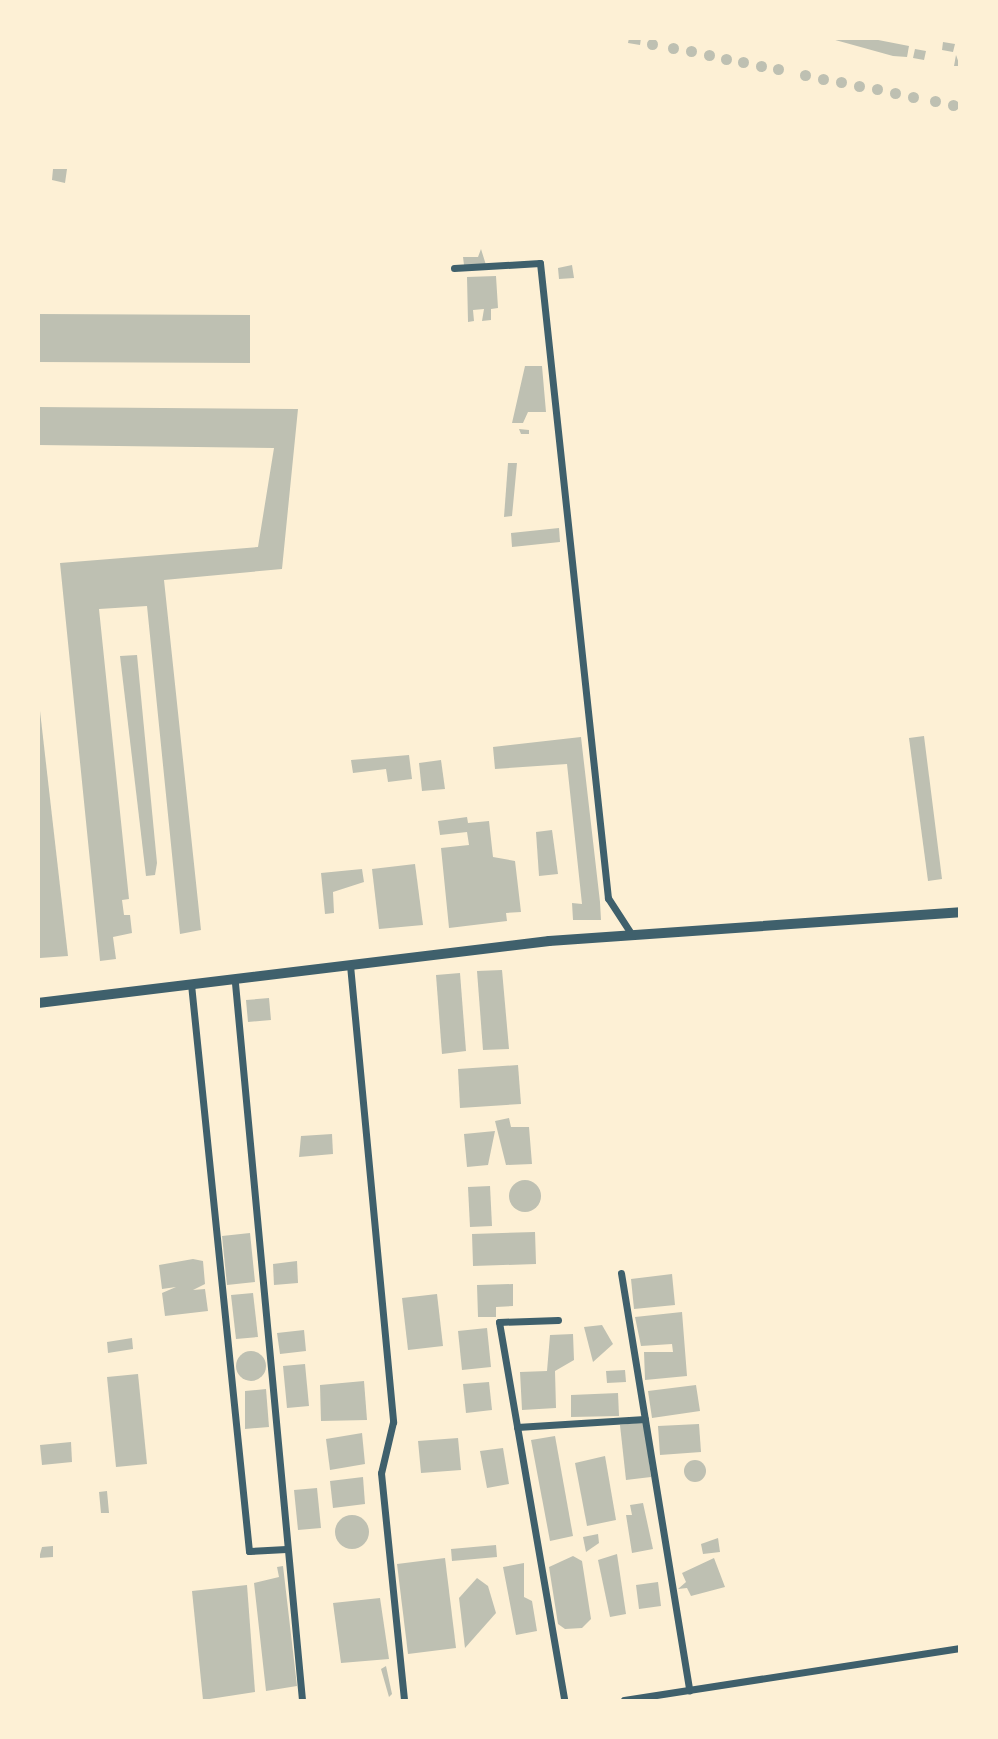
<!DOCTYPE html>
<html>
<head>
<meta charset="utf-8">
<style>
	body { margin:0 }
	#map { position:relative; width:998px; height:1739px; overflow:hidden; background:#fdf0d5; font-family:Merriweather,serif }
	div>[style] { position:absolute }
	.building>* { inset:0; background:#bec0b2 }
	.round { border-radius:50% }
	.minor>* { height:7px; margin:-3.5px; padding:0 3.5px; transform-origin:3.5px; border-radius:3.5px; background:#3f606c }
	.tertiary>* { height:10px; margin:-5px; padding:0 5px; transform-origin:5px; border-radius:5px; background:#3f606c }
	span { translate:-50% -50%; white-space:nowrap; text-align:center; line-height:1.15; -webkit-text-stroke:7px #fdf0d5; paint-order:stroke }
	.frame { position:absolute; inset:0; border:40px solid #fdf0d5; pointer-events:none }
</style>
</head>
<body>
<div id="map">
	<div class="building">
		<i style="clip-path:polygon(629px 38px,641px 38px,640px 45px,628px 43px)"></i>
		<i style="clip-path:polygon(828px 38px,868px 38px,909px 46px,907px 57px,893px 56px)"></i>
		<i class="round" style="left:646.5px;top:38.5px;width:11px;height:11px"></i>
		<i style="clip-path:polygon(943px 42px,955px 44px,953px 52px,942px 50px)"></i>
		<i class="round" style="left:667.5px;top:42.5px;width:11px;height:11px"></i>
		<i class="round" style="left:685.5px;top:45.5px;width:11px;height:11px"></i>
		<i style="clip-path:polygon(915px 49px,926px 51px,924px 60px,913px 58px)"></i>
		<i class="round" style="left:703.5px;top:49.5px;width:11px;height:11px"></i>
		<i class="round" style="left:720.5px;top:53.5px;width:11px;height:11px"></i>
		<i style="clip-path:polygon(956px 55px,960px 66px,954px 66px)"></i>
		<i class="round" style="left:737.5px;top:56.5px;width:11px;height:11px"></i>
		<i class="round" style="left:755.5px;top:60.5px;width:11px;height:11px"></i>
		<i class="round" style="left:772.5px;top:63.5px;width:11px;height:11px"></i>
		<i class="round" style="left:799.5px;top:69.5px;width:11px;height:11px"></i>
		<i class="round" style="left:817.5px;top:73.5px;width:11px;height:11px"></i>
		<i class="round" style="left:835.5px;top:76.5px;width:11px;height:11px"></i>
		<i class="round" style="left:853.5px;top:80.5px;width:11px;height:11px"></i>
		<i class="round" style="left:871.5px;top:83.5px;width:11px;height:11px"></i>
		<i class="round" style="left:889.5px;top:87.5px;width:11px;height:11px"></i>
		<i class="round" style="left:907.5px;top:91.5px;width:11px;height:11px"></i>
		<i class="round" style="left:929.5px;top:95.5px;width:11px;height:11px"></i>
		<i class="round" style="left:947.5px;top:99.5px;width:11px;height:11px"></i>
		<i style="clip-path:polygon(53px 169px,67px 169px,65px 183px,52px 180px)"></i>
		<i style="clip-path:polygon(481px 249px,486px 265px,464px 265px,463px 257px,478px 257px)"></i>
		<i style="clip-path:polygon(572px 265px,574px 278px,559px 279px,558px 268px)"></i>
		<i style="clip-path:polygon(496px 276px,498px 308px,491px 309px,491px 320px,482px 321px,484px 309px,473px 310px,474px 321px,468px 322px,467px 277px)"></i>
		<i style="clip-path:polygon(38px 314px,250px 315px,250px 363px,38px 362px)"></i>
		<i style="clip-path:polygon(525px 366px,542px 366px,546px 412px,528px 412px,523px 423px,512px 423px)"></i>
		<i style="clip-path:polygon(38px 407px,298px 409px,282px 569px,164px 580px,201px 930px,180px 934px,147px 606px,99px 609px,129px 899px,122px 900px,124px 915px,130px 915px,132px 933px,113px 937px,116px 959px,100px 961px,60px 563px,258px 547px,274px 448px,38px 445px)"></i>
		<i style="clip-path:polygon(519px 429px,529px 430px,529px 434px,521px 434px)"></i>
		<i style="clip-path:polygon(508px 463px,517px 463px,512px 516px,504px 517px)"></i>
		<i style="clip-path:polygon(559px 528px,560px 542px,512px 547px,511px 533px)"></i>
		<i style="clip-path:polygon(137px 655px,157px 863px,155px 875px,146px 876px,120px 656px)"></i>
		<i style="clip-path:polygon(40px 711px,68px 956px,40px 958px,38px 941px)"></i>
		<i style="clip-path:polygon(924px 736px,942px 879px,928px 881px,909px 738px)"></i>
		<i style="clip-path:polygon(581px 737px,600px 902px,601px 920px,573px 920px,572px 903px,582px 904px,567px 764px,495px 769px,493px 747px)"></i>
		<i style="clip-path:polygon(409px 755px,412px 779px,388px 782px,386px 769px,353px 773px,351px 760px)"></i>
		<i style="clip-path:polygon(441px 760px,445px 789px,422px 791px,419px 763px)"></i>
		<i style="clip-path:polygon(467px 817px,468px 823px,489px 821px,493px 857px,515px 861px,521px 912px,506px 913px,507px 921px,449px 928px,441px 848px,469px 845px,467px 832px,440px 835px,438px 821px)"></i>
		<i style="clip-path:polygon(552px 830px,558px 874px,539px 876px,536px 832px)"></i>
		<i style="clip-path:polygon(415px 864px,423px 925px,379px 929px,372px 869px)"></i>
		<i style="clip-path:polygon(362px 869px,364px 882px,333px 892px,334px 913px,325px 914px,321px 873px)"></i>
		<i style="clip-path:polygon(502px 970px,509px 1049px,483px 1050px,477px 971px)"></i>
		<i style="clip-path:polygon(460px 973px,466px 1051px,442px 1054px,436px 975px)"></i>
		<i style="clip-path:polygon(269px 998px,271px 1020px,248px 1022px,246px 1000px)"></i>
		<i style="clip-path:polygon(518px 1065px,521px 1104px,460px 1108px,458px 1069px)"></i>
		<i style="clip-path:polygon(509px 1118px,511px 1127px,529px 1127px,532px 1164px,506px 1165px,495px 1121px)"></i>
		<i style="clip-path:polygon(495px 1131px,488px 1165px,467px 1167px,464px 1134px)"></i>
		<i style="clip-path:polygon(332px 1134px,333px 1154px,299px 1157px,301px 1136px)"></i>
		<i class="round" style="left:509px;top:1180px;width:32px;height:32px"></i>
		<i style="clip-path:polygon(490px 1186px,492px 1226px,470px 1227px,468px 1187px)"></i>
		<i style="clip-path:polygon(535px 1232px,536px 1264px,473px 1266px,472px 1234px)"></i>
		<i style="clip-path:polygon(250px 1233px,255px 1282px,227px 1285px,222px 1236px)"></i>
		<i style="clip-path:polygon(193px 1259px,203px 1261px,205px 1284px,193px 1290px,205px 1289px,208px 1311px,165px 1316px,162px 1293px,176px 1287px,162px 1289px,159px 1265px)"></i>
		<i style="clip-path:polygon(297px 1261px,298px 1283px,274px 1285px,273px 1264px)"></i>
		<i style="clip-path:polygon(672px 1274px,675px 1305px,634px 1309px,631px 1279px)"></i>
		<i style="clip-path:polygon(513px 1284px,513px 1306px,496px 1307px,496px 1317px,478px 1317px,477px 1285px)"></i>
		<i style="clip-path:polygon(253px 1293px,258px 1337px,236px 1339px,231px 1295px)"></i>
		<i style="clip-path:polygon(437px 1294px,443px 1346px,408px 1350px,402px 1298px)"></i>
		<i style="clip-path:polygon(682px 1312px,687px 1376px,645px 1380px,644px 1352px,673px 1352px,672px 1344px,641px 1346px,635px 1317px)"></i>
		<i style="clip-path:polygon(602px 1325px,613px 1344px,593px 1362px,584px 1327px)"></i>
		<i style="clip-path:polygon(487px 1328px,491px 1367px,462px 1370px,458px 1331px)"></i>
		<i style="clip-path:polygon(304px 1330px,306px 1351px,280px 1354px,277px 1333px)"></i>
		<i style="clip-path:polygon(573px 1334px,574px 1360px,555px 1371px,556px 1408px,522px 1410px,520px 1372px,547px 1371px,550px 1335px)"></i>
		<i style="clip-path:polygon(132px 1338px,133px 1349px,108px 1353px,107px 1342px)"></i>
		<i class="round" style="left:236px;top:1351px;width:30px;height:30px"></i>
		<i style="clip-path:polygon(305px 1364px,309px 1406px,287px 1408px,283px 1366px)"></i>
		<i style="clip-path:polygon(625px 1370px,626px 1382px,607px 1383px,606px 1371px)"></i>
		<i style="clip-path:polygon(138px 1374px,147px 1464px,116px 1467px,107px 1377px)"></i>
		<i style="clip-path:polygon(364px 1381px,367px 1420px,321px 1421px,320px 1385px)"></i>
		<i style="clip-path:polygon(489px 1382px,492px 1410px,466px 1413px,463px 1384px)"></i>
		<i style="clip-path:polygon(696px 1385px,700px 1411px,652px 1418px,648px 1391px)"></i>
		<i style="clip-path:polygon(266px 1389px,269px 1427px,245px 1429px,245px 1391px)"></i>
		<i style="clip-path:polygon(618px 1393px,619px 1416px,571px 1417px,571px 1395px)"></i>
		<i style="clip-path:polygon(644px 1422px,651px 1477px,626px 1480px,620px 1425px)"></i>
		<i style="clip-path:polygon(699px 1424px,701px 1452px,660px 1455px,658px 1426px)"></i>
		<i style="clip-path:polygon(362px 1433px,365px 1464px,330px 1470px,326px 1439px)"></i>
		<i style="clip-path:polygon(555px 1436px,573px 1536px,550px 1541px,531px 1440px)"></i>
		<i style="clip-path:polygon(458px 1438px,461px 1470px,421px 1473px,418px 1441px)"></i>
		<i style="clip-path:polygon(71px 1442px,72px 1462px,42px 1465px,40px 1445px)"></i>
		<i style="clip-path:polygon(503px 1448px,509px 1484px,487px 1488px,480px 1451px)"></i>
		<i style="clip-path:polygon(605px 1456px,616px 1520px,587px 1526px,575px 1463px)"></i>
		<i class="round" style="left:684px;top:1460px;width:22px;height:22px"></i>
		<i style="clip-path:polygon(363px 1477px,365px 1504px,333px 1508px,330px 1481px)"></i>
		<i style="clip-path:polygon(317px 1488px,321px 1528px,298px 1530px,294px 1490px)"></i>
		<i style="clip-path:polygon(107px 1491px,109px 1513px,101px 1513px,99px 1492px)"></i>
		<i style="clip-path:polygon(643px 1503px,653px 1549px,632px 1553px,626px 1515px,632px 1515px,630px 1505px)"></i>
		<i class="round" style="left:335px;top:1515px;width:34px;height:34px"></i>
		<i style="clip-path:polygon(598px 1534px,599px 1543px,586px 1552px,583px 1537px)"></i>
		<i style="clip-path:polygon(718px 1538px,720px 1552px,703px 1554px,701px 1544px)"></i>
		<i style="clip-path:polygon(496px 1545px,497px 1557px,452px 1561px,451px 1549px)"></i>
		<i style="clip-path:polygon(53px 1546px,53px 1557px,39px 1558px,42px 1547px)"></i>
		<i style="clip-path:polygon(617px 1554px,626px 1614px,610px 1617px,598px 1560px)"></i>
		<i style="clip-path:polygon(573px 1556px,582px 1561px,591px 1619px,582px 1628px,565px 1629px,558px 1624px,549px 1567px)"></i>
		<i style="clip-path:polygon(445px 1558px,456px 1648px,408px 1654px,397px 1564px)"></i>
		<i style="clip-path:polygon(714px 1558px,725px 1587px,691px 1596px,687px 1588px,678px 1589px,686px 1582px,682px 1573px)"></i>
		<i style="clip-path:polygon(524px 1563px,524px 1597px,532px 1601px,537px 1631px,516px 1635px,503px 1567px)"></i>
		<i style="clip-path:polygon(283px 1566px,297px 1686px,266px 1691px,254px 1583px,279px 1577px,277px 1567px)"></i>
		<i style="clip-path:polygon(477px 1578px,488px 1586px,496px 1613px,465px 1648px,459px 1598px)"></i>
		<i style="clip-path:polygon(658px 1582px,661px 1606px,639px 1609px,636px 1585px)"></i>
		<i style="clip-path:polygon(247px 1585px,255px 1692px,203px 1700px,192px 1591px)"></i>
		<i style="clip-path:polygon(380px 1598px,389px 1659px,341px 1663px,333px 1603px)"></i>
		<i style="clip-path:polygon(386px 1666px,392px 1694px,389px 1697px,381px 1669px)"></i>
	</div>
	<div class="minor">
		<i style="left:454px;top:268px;width:86px;rotate:-3.3deg"></i>
		<i style="left:540px;top:263px;width:639px;rotate:83.89deg"></i>
		<i style="left:608px;top:898px;width:44px;rotate:57deg"></i>
		<i style="left:350px;top:965px;width:459px;rotate:84.6deg"></i>
		<i style="left:393px;top:1422px;width:52px;rotate:103.2deg"></i>
		<i style="left:381px;top:1473px;width:228px;rotate:84.2deg"></i>
		<i style="left:235px;top:983px;width:720px;rotate:84.66deg"></i>
		<i style="left:191px;top:984px;width:570px;rotate:84.16deg"></i>
		<i style="left:249px;top:1551px;width:37px;rotate:-3deg"></i>
		<i style="left:621px;top:1273px;width:423px;rotate:80.7deg"></i>
		<i style="left:558px;top:1320px;width:59px;rotate:178.1deg"></i>
		<i style="left:499px;top:1322px;width:384px;rotate:80.2deg"></i>
		<i style="left:517px;top:1427px;width:128px;rotate:-3.6deg"></i>
		<i style="left:624px;top:1700px;width:340px;rotate:-8.8deg"></i>
	</div>
	<div class="tertiary">
		<i style="left:38px;top:1003px;width:515px;rotate:-6.92deg"></i>
		<i style="left:549px;top:941px;width:412px;rotate:-4deg"></i>
	</div>
	<div class="frame"></div>
</div>
</body>
</html>
